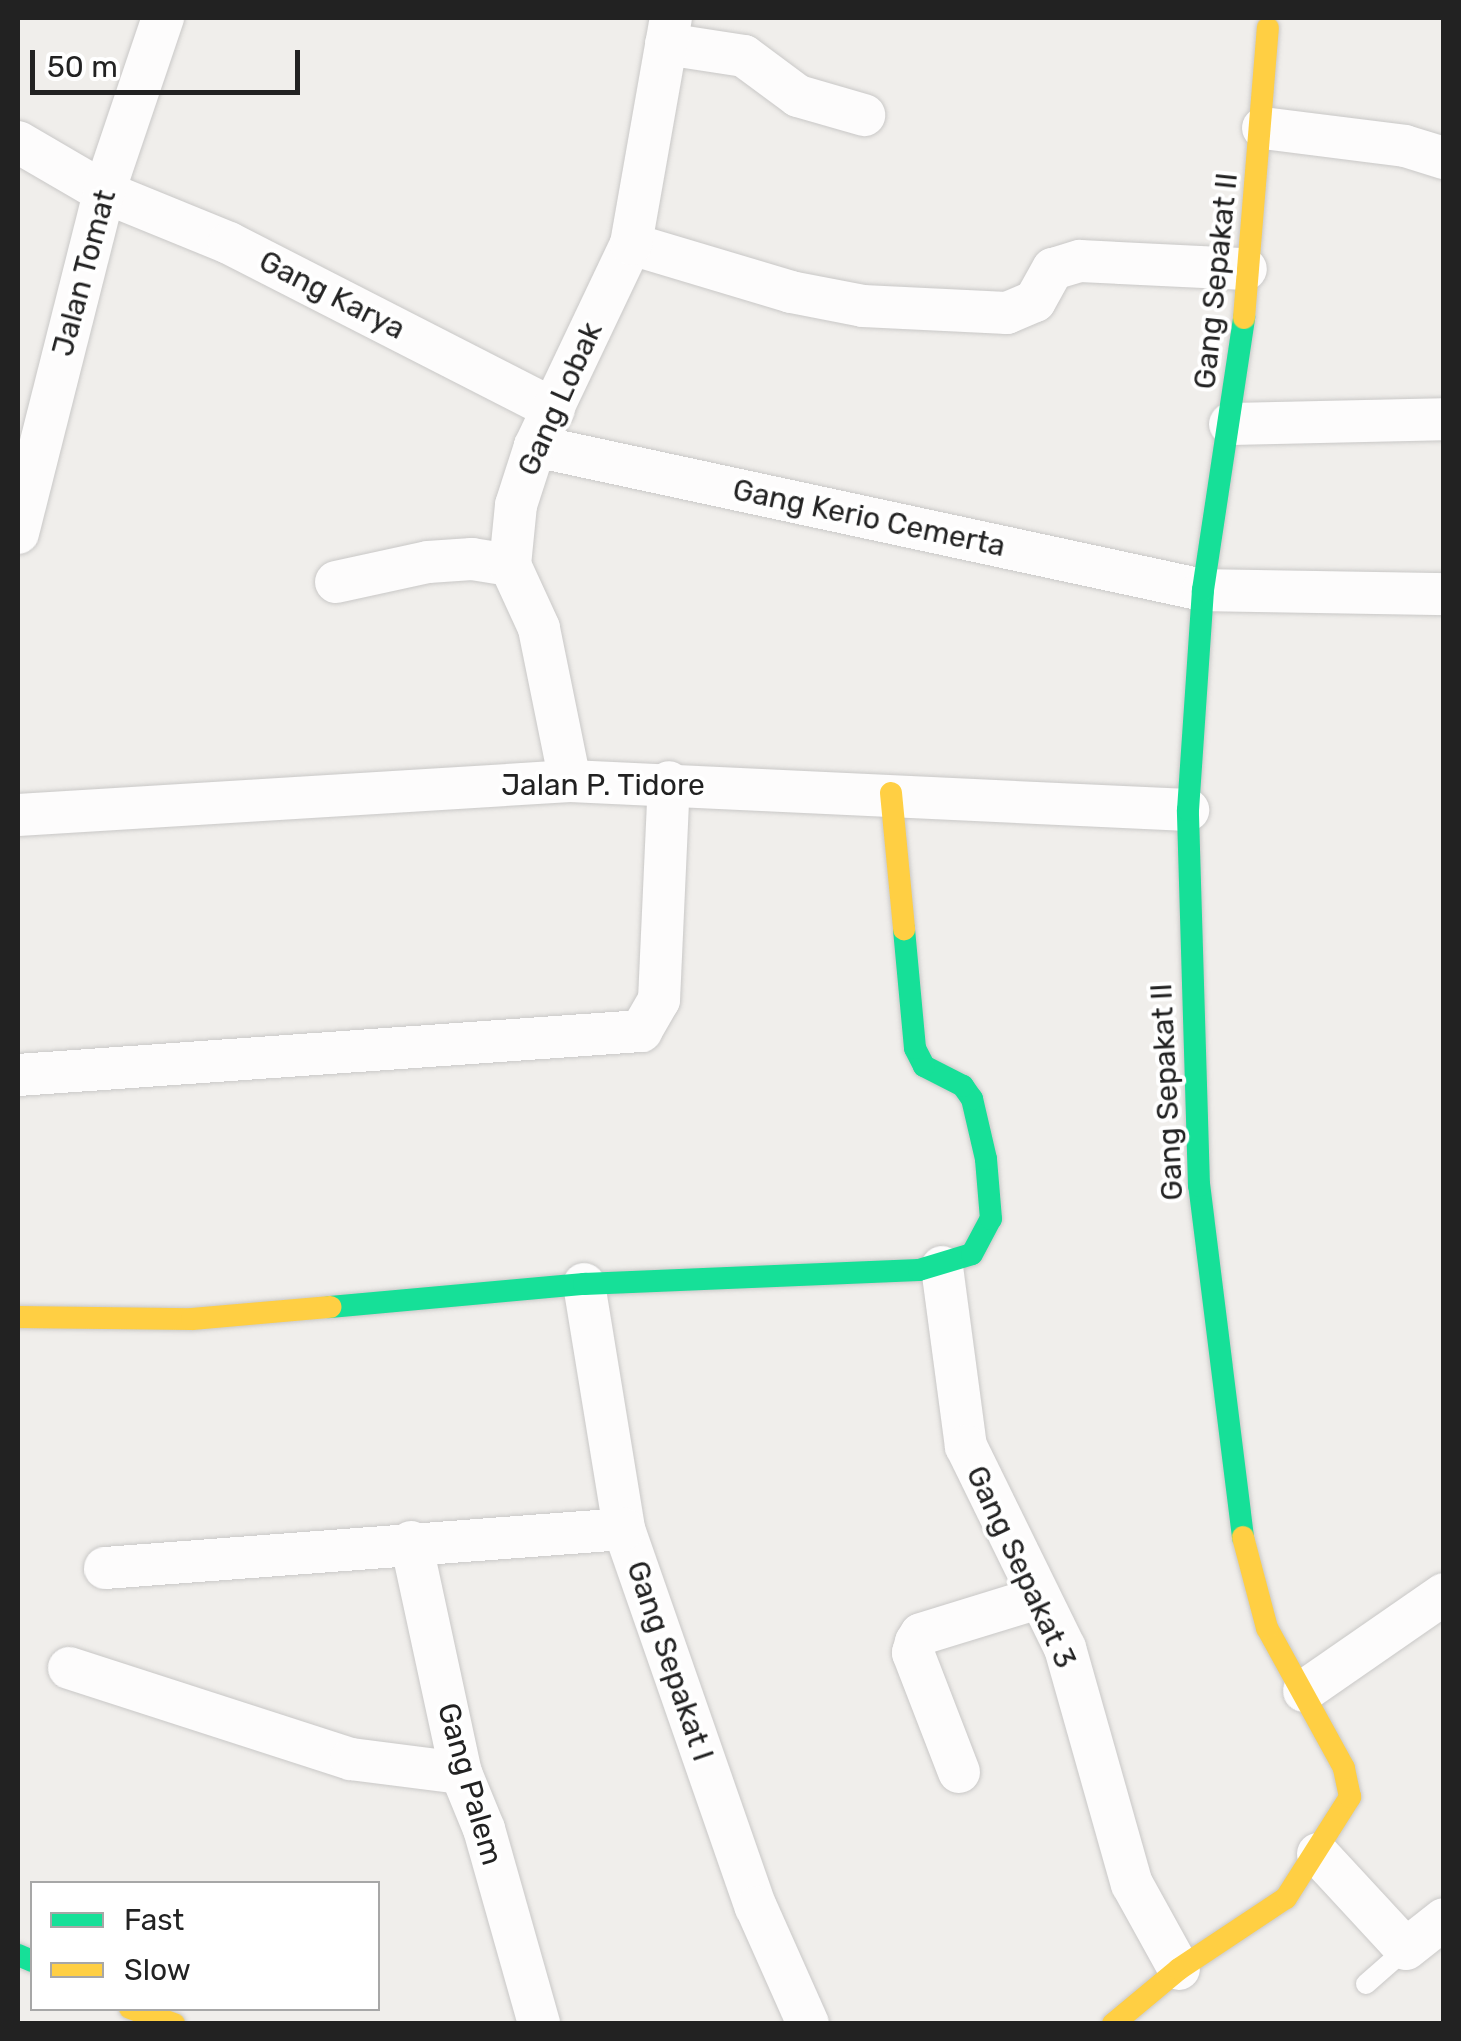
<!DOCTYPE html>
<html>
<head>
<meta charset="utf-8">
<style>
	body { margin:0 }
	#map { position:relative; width:1461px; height:2041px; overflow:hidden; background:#f0eeeb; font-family:Rubik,sans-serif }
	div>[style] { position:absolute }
	.roads { filter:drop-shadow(0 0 2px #c9c8c7) drop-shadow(0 0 2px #c9c8c7) }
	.lane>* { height:20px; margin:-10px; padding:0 10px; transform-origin:10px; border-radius:10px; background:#fdfcfc }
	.street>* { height:42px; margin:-21px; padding:0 21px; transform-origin:21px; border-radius:21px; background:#fdfcfc }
	.fast>* { height:22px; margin:-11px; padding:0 11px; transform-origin:11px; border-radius:11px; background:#16e098 }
	.slow>* { height:22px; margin:-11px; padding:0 11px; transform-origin:11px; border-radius:11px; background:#ffcf43 }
	span { translate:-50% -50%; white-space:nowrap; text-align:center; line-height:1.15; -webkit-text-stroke:8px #fff; paint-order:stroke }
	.street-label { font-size:30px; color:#222 }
	.frame { position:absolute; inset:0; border:20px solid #222; pointer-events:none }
	.legend { position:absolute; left:30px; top:1881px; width:350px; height:130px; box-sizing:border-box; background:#fff; border:2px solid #a7a7a7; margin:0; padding:12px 18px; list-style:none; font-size:30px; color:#222 }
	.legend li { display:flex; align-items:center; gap:20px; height:50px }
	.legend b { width:50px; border:2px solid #a7a7a7 }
	.scale { position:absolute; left:30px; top:50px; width:270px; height:45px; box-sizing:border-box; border:5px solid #222; border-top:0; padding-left:12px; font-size:30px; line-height:35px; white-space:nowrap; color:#222; -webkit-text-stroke:8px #fff; paint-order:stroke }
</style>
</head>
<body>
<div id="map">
	<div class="roads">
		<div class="lane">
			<i style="left:1366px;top:1984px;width:53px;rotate:-41.2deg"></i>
		</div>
		<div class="street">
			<i style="left:666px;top:44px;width:79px;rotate:8.7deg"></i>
			<i style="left:744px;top:56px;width:67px;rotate:36.5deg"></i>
			<i style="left:798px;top:96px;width:69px;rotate:16.1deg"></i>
			<i style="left:1263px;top:128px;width:143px;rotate:7.2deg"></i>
			<i style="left:1405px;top:146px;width:41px;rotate:17.1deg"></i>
			<i style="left:18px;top:142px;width:99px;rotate:30.2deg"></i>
			<i style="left:104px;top:192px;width:135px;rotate:22.2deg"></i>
			<i style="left:229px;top:243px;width:365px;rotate:27.1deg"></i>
			<i style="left:631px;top:244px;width:167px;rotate:16.7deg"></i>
			<i style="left:791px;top:292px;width:73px;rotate:11deg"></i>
			<i style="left:863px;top:306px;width:144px;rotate:2.8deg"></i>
			<i style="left:1007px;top:313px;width:30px;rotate:-23deg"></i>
			<i style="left:1035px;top:301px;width:37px;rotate:-61deg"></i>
			<i style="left:1053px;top:269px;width:28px;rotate:-17deg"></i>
			<i style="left:1080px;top:261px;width:166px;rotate:2.8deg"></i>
			<i style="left:1230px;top:424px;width:214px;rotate:-1.3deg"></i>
			<i style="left:535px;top:446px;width:683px;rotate:12.17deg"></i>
			<i style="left:1203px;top:590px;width:241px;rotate:1deg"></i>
			<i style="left:18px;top:533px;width:352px;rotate:-75.8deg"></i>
			<i style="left:104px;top:192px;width:184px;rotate:-71.3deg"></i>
			<i style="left:336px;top:582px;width:94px;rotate:-12.3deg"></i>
			<i style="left:428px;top:562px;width:44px;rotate:-3.9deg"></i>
			<i style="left:472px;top:559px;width:38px;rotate:9deg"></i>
			<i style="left:570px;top:781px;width:156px;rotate:-101.5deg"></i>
			<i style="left:539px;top:628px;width:69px;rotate:-114.7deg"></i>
			<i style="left:510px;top:565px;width:60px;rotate:-84.3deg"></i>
			<i style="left:516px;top:505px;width:62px;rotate:-72.1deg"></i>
			<i style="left:535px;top:446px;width:224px;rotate:-64.6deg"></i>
			<i style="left:631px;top:244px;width:230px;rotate:-80deg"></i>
			<i style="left:18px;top:815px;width:553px;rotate:-3.52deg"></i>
			<i style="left:570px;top:781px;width:619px;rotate:2.69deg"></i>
			<i style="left:18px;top:1075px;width:625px;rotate:-4.04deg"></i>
			<i style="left:641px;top:1031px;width:36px;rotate:-60deg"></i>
			<i style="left:659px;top:1000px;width:218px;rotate:-87.4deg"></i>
			<i style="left:942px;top:1267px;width:181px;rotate:82.4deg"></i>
			<i style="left:966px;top:1446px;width:225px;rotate:63.9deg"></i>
			<i style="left:1065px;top:1648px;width:245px;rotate:74.2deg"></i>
			<i style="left:1132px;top:1884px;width:97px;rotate:61.1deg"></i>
			<i style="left:584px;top:1284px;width:248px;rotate:80.7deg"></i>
			<i style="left:624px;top:1529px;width:400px;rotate:70.8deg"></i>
			<i style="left:756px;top:1907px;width:128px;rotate:66deg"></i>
			<i style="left:411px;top:1542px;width:236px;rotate:77.8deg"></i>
			<i style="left:461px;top:1773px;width:61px;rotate:67.7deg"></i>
			<i style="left:484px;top:1829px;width:203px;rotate:74.2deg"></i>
			<i style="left:105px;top:1568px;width:520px;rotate:-4.3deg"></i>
			<i style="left:69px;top:1668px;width:296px;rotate:17.9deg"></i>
			<i style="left:351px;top:1759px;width:111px;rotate:7.3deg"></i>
			<i style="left:1304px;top:1691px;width:170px;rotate:-34.7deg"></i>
			<i style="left:959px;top:1772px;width:128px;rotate:-111.1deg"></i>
			<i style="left:913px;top:1653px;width:11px;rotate:-75deg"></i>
			<i style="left:916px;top:1642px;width:9px;rotate:-58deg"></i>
			<i style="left:921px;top:1634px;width:122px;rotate:-17.1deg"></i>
			<i style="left:1318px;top:1854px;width:129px;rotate:47.2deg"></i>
			<i style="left:1406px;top:1949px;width:48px;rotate:-38.3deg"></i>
		</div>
		<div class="fast">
			<i style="left:330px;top:1307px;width:255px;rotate:-5.2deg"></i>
			<i style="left:584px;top:1284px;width:335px;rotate:-2.4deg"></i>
			<i style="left:919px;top:1270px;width:55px;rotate:-16.8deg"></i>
			<i style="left:972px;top:1254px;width:40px;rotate:-62deg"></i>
			<i style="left:991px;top:1219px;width:60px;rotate:-94.8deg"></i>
			<i style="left:986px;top:1159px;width:62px;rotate:-103.1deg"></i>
			<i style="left:972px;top:1099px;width:16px;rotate:-125deg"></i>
			<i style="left:963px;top:1086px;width:44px;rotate:-152.9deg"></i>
			<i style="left:924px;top:1066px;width:20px;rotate:-117deg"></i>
			<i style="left:915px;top:1048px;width:120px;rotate:-95.3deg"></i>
			<i style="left:1243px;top:1537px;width:354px;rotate:-97.1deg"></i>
			<i style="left:1199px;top:1186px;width:376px;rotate:-91.7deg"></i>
			<i style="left:1188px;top:810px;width:221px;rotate:-86.1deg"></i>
			<i style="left:1203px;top:590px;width:275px;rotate:-81.4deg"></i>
			<i style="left:18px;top:1955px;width:15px;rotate:23deg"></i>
		</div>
		<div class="slow">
			<i style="left:1244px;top:318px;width:291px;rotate:-85.3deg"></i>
			<i style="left:891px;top:793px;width:137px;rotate:84.5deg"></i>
			<i style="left:18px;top:1317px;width:174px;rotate:0.7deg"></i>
			<i style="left:192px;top:1319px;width:139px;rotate:-5deg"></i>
			<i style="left:130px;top:2008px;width:47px;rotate:20deg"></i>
			<i style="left:1113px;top:2024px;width:86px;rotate:-39.8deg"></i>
			<i style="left:1179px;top:1969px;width:128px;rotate:-33.6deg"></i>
			<i style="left:1286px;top:1898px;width:120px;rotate:-57.6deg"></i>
			<i style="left:1350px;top:1797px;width:30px;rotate:-102deg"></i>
			<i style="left:1344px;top:1768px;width:160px;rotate:-118.8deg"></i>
			<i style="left:1267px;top:1628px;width:94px;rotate:-104.8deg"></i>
		</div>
	</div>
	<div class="street-label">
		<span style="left:84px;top:273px;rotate:-75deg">Jalan Tomat</span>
		<span style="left:1216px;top:281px;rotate:-84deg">Gang Sepakat II</span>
		<span style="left:332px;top:295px;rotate:27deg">Gang Karya</span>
		<span style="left:560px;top:399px;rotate:-66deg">Gang Lobak</span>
		<span style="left:869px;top:518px;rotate:12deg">Gang Kerio Cemerta</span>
		<span style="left:603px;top:785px">Jalan P. Tidore</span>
		<span style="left:1167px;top:1092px;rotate:-93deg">Gang Sepakat II</span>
		<span style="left:1021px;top:1567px;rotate:65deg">Gang Sepakat 3</span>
		<span style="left:670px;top:1661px;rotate:71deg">Gang Sepakat I</span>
		<span style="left:470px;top:1784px;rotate:74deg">Gang Palem</span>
	</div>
	<div class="frame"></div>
	<ul class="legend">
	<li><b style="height:12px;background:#16e098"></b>Fast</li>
	<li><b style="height:12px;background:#ffcf43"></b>Slow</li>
	</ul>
	<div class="scale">50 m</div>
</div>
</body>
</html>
